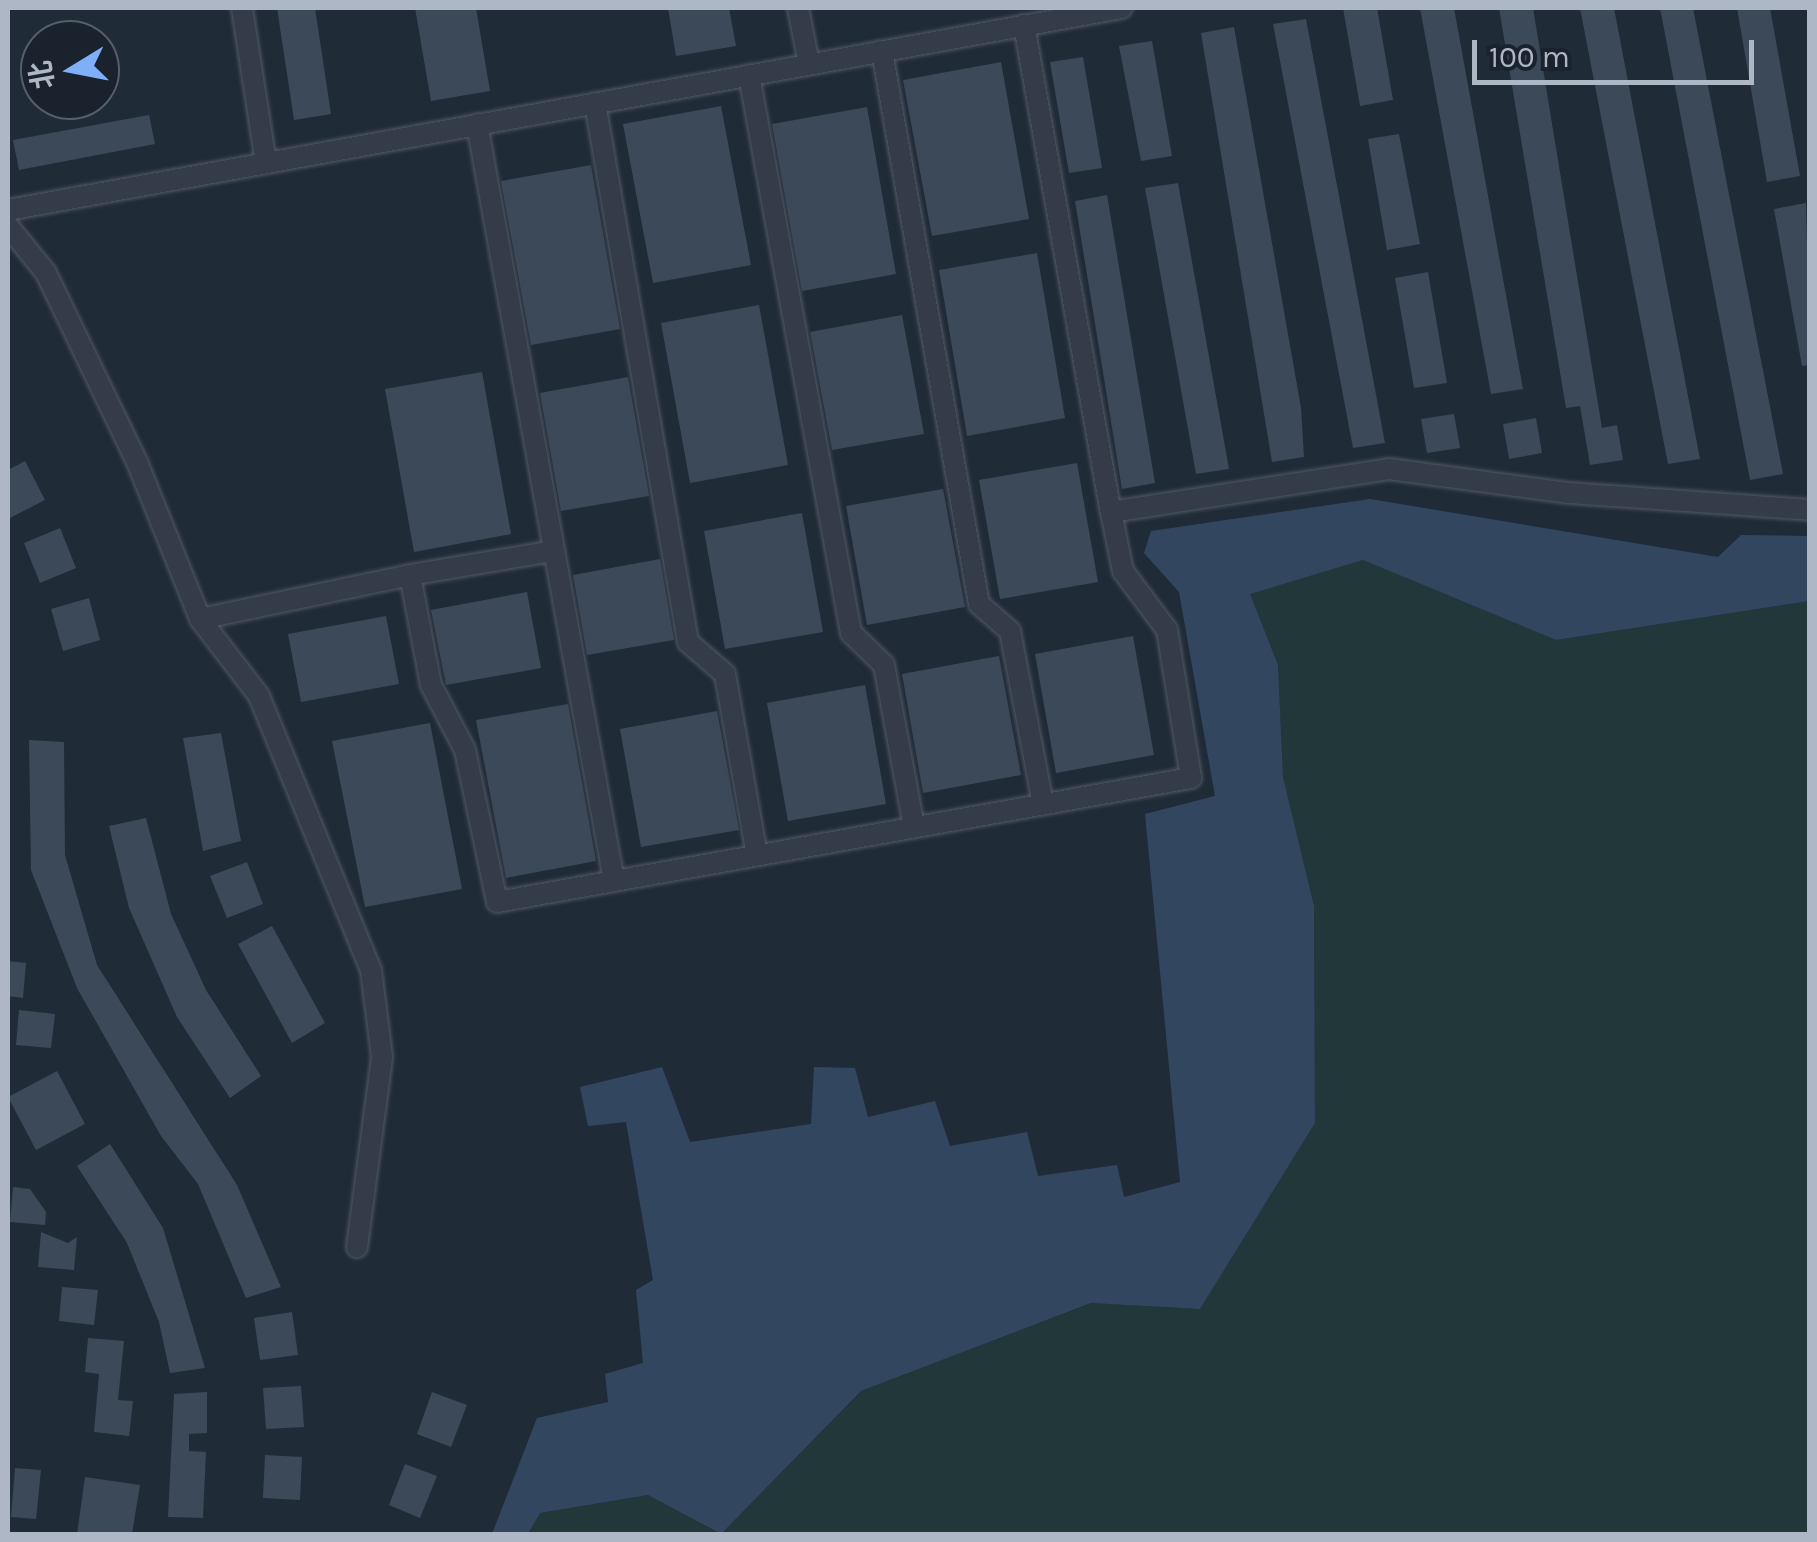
<!DOCTYPE html>
<html>
<head>
<meta charset="utf-8">
<style>
	body { margin:0 }
	#map { position:relative; width:1817px; height:1542px; overflow:hidden; background:#202b38; font-family:Karla,"Noto Sans SC",sans-serif }
	div>[style] { position:absolute }
	.green>* { inset:0; background:#223739 }
	.water>* { inset:0; background:#334660 }
	.building>* { inset:0; background:#3c4958 }
	.roads { filter:drop-shadow(0 0 2px #515a66) drop-shadow(0 0 2px #515a66) }
	.street>* { height:20px; margin:-10px; padding:0 10px; transform-origin:10px; border-radius:10px; background:#343c49 }
	span { translate:-50% -50%; white-space:nowrap; text-align:center; line-height:1.15; -webkit-text-stroke:10px #19222d; paint-order:stroke }
	.frame { position:absolute; inset:0; border:10px solid #aeb7c5; pointer-events:none }
	.north { position:absolute; left:20px; top:20px; width:100px; height:100px; box-sizing:border-box; background:#19222d; border:2px solid #555e6a; border-radius:50%; rotate:260deg; font-size:28px; font-weight:700; line-height:40px; text-align:center; color:#aeb7c5 }
	.north::after { content:''; display:block; margin:auto; width:35px; height:45px; background:#7faff9; clip-path:polygon(50% 0,100% 100%,50% 72%,0 100%) }
	.scale { position:absolute; left:1472px; top:40px; width:282px; height:45px; box-sizing:border-box; border:5px solid #aeb7c5; border-top:0; padding-left:12px; font-size:30px; line-height:35px; white-space:nowrap; color:#aeb7c5; -webkit-text-stroke:8px #19222d; paint-order:stroke }
</style>
</head>
<body>
<div id="map">
	<div class="green">
		<i style="clip-path:polygon(1363px 560px,1556px 640px,1809px 601px,1809px 1534px,721px 1534px,861px 1391px,1092px 1303px,1200px 1309px,1315px 1123px,1314px 906px,1283px 777px,1278px 665px,1249px 594px)"></i>
		<i style="clip-path:polygon(648px 1495px,720px 1534px,528px 1534px,540px 1513px)"></i>
	</div>
	<div class="water">
		<i style="clip-path:polygon(1370px 499px,1718px 557px,1741px 535px,1809px 536px,1809px 601px,1556px 640px,1363px 560px,1250px 594px,1278px 665px,1283px 777px,1314px 906px,1315px 1123px,1200px 1309px,1091px 1303px,861px 1391px,721px 1534px,648px 1495px,540px 1513px,528px 1534px,492px 1534px,537px 1418px,608px 1402px,605px 1374px,643px 1363px,636px 1290px,653px 1280px,626px 1122px,588px 1126px,580px 1087px,662px 1067px,690px 1142px,811px 1124px,814px 1067px,855px 1068px,868px 1117px,935px 1101px,950px 1146px,1027px 1132px,1038px 1176px,1117px 1165px,1124px 1197px,1180px 1182px,1145px 814px,1215px 796px,1179px 592px,1144px 553px,1151px 531px)"></i>
	</div>
	<div class="building">
		<i style="clip-path:polygon(277px 8px,315px 8px,331px 114px,294px 120px)"></i>
		<i style="clip-path:polygon(415px 8px,476px 8px,490px 91px,431px 101px)"></i>
		<i style="clip-path:polygon(668px 8px,729px 8px,736px 46px,676px 56px)"></i>
		<i style="clip-path:polygon(1343px 8px,1377px 8px,1393px 100px,1360px 106px)"></i>
		<i style="clip-path:polygon(1420px 8px,1454px 8px,1523px 389px,1491px 394px)"></i>
		<i style="clip-path:polygon(1499px 8px,1533px 8px,1602px 428px,1617px 425px,1623px 460px,1590px 465px,1580px 406px,1566px 408px)"></i>
		<i style="clip-path:polygon(1580px 8px,1614px 8px,1700px 459px,1668px 464px)"></i>
		<i style="clip-path:polygon(1660px 8px,1693px 8px,1783px 474px,1750px 480px)"></i>
		<i style="clip-path:polygon(1737px 8px,1770px 8px,1800px 176px,1767px 182px)"></i>
		<i style="clip-path:polygon(1306px 19px,1385px 443px,1353px 448px,1273px 24px)"></i>
		<i style="clip-path:polygon(1234px 27px,1301px 408px,1304px 457px,1272px 462px,1201px 33px)"></i>
		<i style="clip-path:polygon(1152px 41px,1172px 156px,1141px 161px,1119px 46px)"></i>
		<i style="clip-path:polygon(1083px 57px,1102px 168px,1069px 173px,1050px 62px)"></i>
		<i style="clip-path:polygon(1001px 62px,1029px 219px,932px 236px,903px 80px)"></i>
		<i style="clip-path:polygon(721px 106px,751px 265px,653px 283px,623px 124px)"></i>
		<i style="clip-path:polygon(867px 107px,896px 274px,802px 291px,772px 124px)"></i>
		<i style="clip-path:polygon(149px 115px,155px 144px,19px 170px,13px 140px)"></i>
		<i style="clip-path:polygon(1399px 134px,1420px 244px,1387px 250px,1368px 139px)"></i>
		<i style="clip-path:polygon(591px 165px,620px 329px,531px 345px,501px 181px)"></i>
		<i style="clip-path:polygon(1178px 183px,1229px 469px,1196px 474px,1145px 188px)"></i>
		<i style="clip-path:polygon(1107px 195px,1155px 483px,1122px 489px,1075px 201px)"></i>
		<i style="clip-path:polygon(1806px 203px,1810px 365px,1802px 366px,1774px 209px)"></i>
		<i style="clip-path:polygon(1037px 253px,1065px 418px,967px 436px,939px 270px)"></i>
		<i style="clip-path:polygon(1428px 272px,1447px 383px,1414px 388px,1395px 278px)"></i>
		<i style="clip-path:polygon(759px 305px,788px 465px,690px 483px,661px 323px)"></i>
		<i style="clip-path:polygon(902px 315px,924px 434px,832px 450px,810px 332px)"></i>
		<i style="clip-path:polygon(482px 372px,511px 534px,414px 552px,385px 389px)"></i>
		<i style="clip-path:polygon(628px 377px,649px 496px,561px 511px,540px 393px)"></i>
		<i style="clip-path:polygon(1454px 414px,1460px 448px,1427px 453px,1421px 419px)"></i>
		<i style="clip-path:polygon(1536px 418px,1542px 453px,1509px 459px,1503px 424px)"></i>
		<i style="clip-path:polygon(25px 461px,45px 500px,8px 519px,8px 470px)"></i>
		<i style="clip-path:polygon(1077px 463px,1098px 582px,1000px 599px,979px 480px)"></i>
		<i style="clip-path:polygon(943px 489px,965px 607px,867px 625px,846px 506px)"></i>
		<i style="clip-path:polygon(802px 513px,823px 632px,725px 649px,704px 531px)"></i>
		<i style="clip-path:polygon(60px 528px,76px 568px,40px 583px,24px 543px)"></i>
		<i style="clip-path:polygon(660px 559px,674px 640px,587px 655px,573px 575px)"></i>
		<i style="clip-path:polygon(527px 592px,541px 668px,446px 685px,431px 610px)"></i>
		<i style="clip-path:polygon(89px 598px,100px 640px,63px 651px,51px 609px)"></i>
		<i style="clip-path:polygon(386px 616px,399px 684px,301px 702px,288px 634px)"></i>
		<i style="clip-path:polygon(1133px 636px,1154px 755px,1056px 773px,1035px 654px)"></i>
		<i style="clip-path:polygon(999px 656px,1021px 775px,923px 793px,902px 674px)"></i>
		<i style="clip-path:polygon(865px 685px,886px 804px,788px 821px,767px 703px)"></i>
		<i style="clip-path:polygon(568px 704px,596px 861px,506px 878px,476px 720px)"></i>
		<i style="clip-path:polygon(717px 711px,739px 830px,641px 847px,620px 729px)"></i>
		<i style="clip-path:polygon(430px 723px,462px 889px,365px 907px,332px 741px)"></i>
		<i style="clip-path:polygon(221px 733px,241px 841px,203px 851px,183px 738px)"></i>
		<i style="clip-path:polygon(29px 740px,64px 742px,65px 855px,97px 965px,237px 1185px,281px 1287px,246px 1298px,198px 1184px,161px 1136px,77px 988px,31px 870px)"></i>
		<i style="clip-path:polygon(146px 818px,171px 914px,206px 990px,261px 1076px,230px 1098px,177px 1017px,129px 908px,109px 826px)"></i>
		<i style="clip-path:polygon(247px 862px,263px 904px,227px 918px,210px 876px)"></i>
		<i style="clip-path:polygon(272px 926px,325px 1023px,292px 1043px,238px 944px)"></i>
		<i style="clip-path:polygon(8px 961px,26px 963px,23px 998px,8px 996px)"></i>
		<i style="clip-path:polygon(19px 1010px,55px 1014px,51px 1048px,16px 1045px)"></i>
		<i style="clip-path:polygon(57px 1071px,85px 1124px,36px 1150px,8px 1097px)"></i>
		<i style="clip-path:polygon(110px 1144px,163px 1228px,205px 1368px,170px 1373px,159px 1322px,127px 1243px,77px 1166px)"></i>
		<i style="clip-path:polygon(13px 1187px,30px 1189px,46px 1212px,45px 1225px,10px 1222px)"></i>
		<i style="clip-path:polygon(41px 1232px,68px 1243px,77px 1237px,74px 1270px,38px 1267px)"></i>
		<i style="clip-path:polygon(62px 1287px,98px 1290px,94px 1325px,59px 1321px)"></i>
		<i style="clip-path:polygon(292px 1312px,298px 1355px,260px 1360px,254px 1318px)"></i>
		<i style="clip-path:polygon(88px 1338px,124px 1341px,118px 1400px,133px 1401px,129px 1436px,94px 1432px,99px 1374px,85px 1372px)"></i>
		<i style="clip-path:polygon(301px 1386px,304px 1427px,266px 1429px,263px 1388px)"></i>
		<i style="clip-path:polygon(207px 1392px,207px 1433px,189px 1434px,189px 1451px,206px 1452px,203px 1518px,168px 1517px,174px 1394px)"></i>
		<i style="clip-path:polygon(432px 1392px,467px 1405px,451px 1447px,417px 1434px)"></i>
		<i style="clip-path:polygon(265px 1455px,302px 1457px,300px 1500px,263px 1498px)"></i>
		<i style="clip-path:polygon(405px 1464px,437px 1476px,420px 1518px,389px 1505px)"></i>
		<i style="clip-path:polygon(15px 1468px,41px 1470px,36px 1519px,11px 1517px)"></i>
		<i style="clip-path:polygon(85px 1477px,140px 1485px,132px 1534px,77px 1534px)"></i>
	</div>
	<div class="roads">
		<div class="street">
			<i style="left:242px;top:8px;width:157px;rotate:81.2deg"></i>
			<i style="left:798px;top:8px;width:57px;rotate:78.9deg"></i>
			<i style="left:1024px;top:25px;width:495px;rotate:79.9deg"></i>
			<i style="left:882px;top:51px;width:561px;rotate:80.05deg"></i>
			<i style="left:979px;top:604px;width:41px;rotate:41.1deg"></i>
			<i style="left:1010px;top:631px;width:176px;rotate:79.2deg"></i>
			<i style="left:749px;top:75px;width:567px;rotate:79.64deg"></i>
			<i style="left:851px;top:633px;width:46px;rotate:44.1deg"></i>
			<i style="left:884px;top:665px;width:165px;rotate:79.5deg"></i>
			<i style="left:595px;top:103px;width:547px;rotate:80.21deg"></i>
			<i style="left:688px;top:642px;width:49px;rotate:40.9deg"></i>
			<i style="left:725px;top:674px;width:184px;rotate:80deg"></i>
			<i style="left:477px;top:124px;width:769px;rotate:79.74deg"></i>
			<i style="left:8px;top:210px;width:1132px;rotate:-10.28deg"></i>
			<i style="left:8px;top:226px;width:60px;rotate:51deg"></i>
			<i style="left:46px;top:273px;width:210px;rotate:64.3deg"></i>
			<i style="left:137px;top:462px;width:169px;rotate:68.1deg"></i>
			<i style="left:200px;top:619px;width:215px;rotate:-11.8deg"></i>
			<i style="left:410px;top:575px;width:112px;rotate:79.2deg"></i>
			<i style="left:431px;top:685px;width:73px;rotate:62.4deg"></i>
			<i style="left:465px;top:750px;width:155px;rotate:78.1deg"></i>
			<i style="left:497px;top:902px;width:705px;rotate:-10.13deg"></i>
			<i style="left:1191px;top:778px;width:150px;rotate:-99.2deg"></i>
			<i style="left:1167px;top:630px;width:74px;rotate:-126.7deg"></i>
			<i style="left:1123px;top:571px;width:60px;rotate:-101.5deg"></i>
			<i style="left:1111px;top:512px;width:281px;rotate:-8.8deg"></i>
			<i style="left:1389px;top:469px;width:182px;rotate:7.6deg"></i>
			<i style="left:1569px;top:493px;width:242px;rotate:4deg"></i>
			<i style="left:410px;top:575px;width:146px;rotate:-9.5deg"></i>
			<i style="left:200px;top:619px;width:97px;rotate:52.5deg"></i>
			<i style="left:259px;top:696px;width:296px;rotate:67.8deg"></i>
			<i style="left:371px;top:970px;width:88px;rotate:82.8deg"></i>
			<i style="left:382px;top:1057px;width:192px;rotate:97.5deg"></i>
		</div>
	</div>
	<div class="frame"></div>
	<div class="north">北</div>
	<div class="scale">100 m</div>
</div>
</body>
</html>
